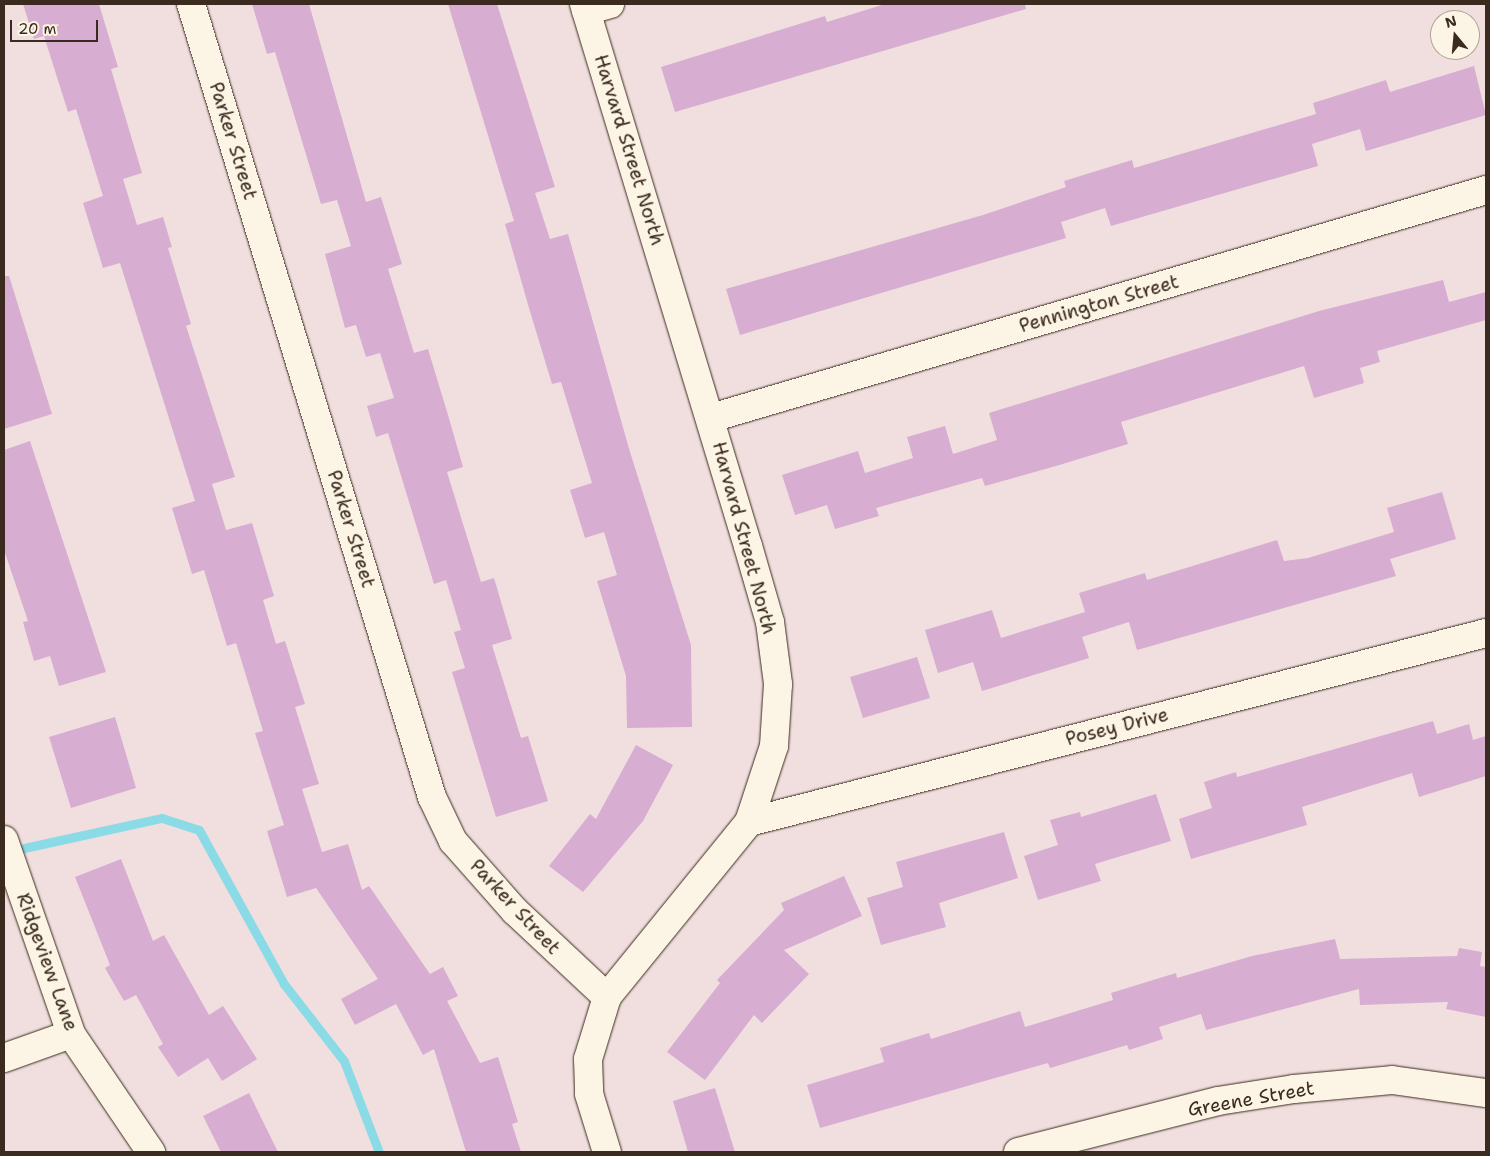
<!DOCTYPE html>
<html>
<head>
<meta charset="utf-8">
<style>
	body { margin:0 }
	#map { position:relative; width:1490px; height:1156px; overflow:hidden; background:#f1dfdf; font-family:"Shantell Sans",sans-serif }
	div>[style] { position:absolute }
	.stream>* { height:9px; margin:-4.5px; padding:0 4.5px; transform-origin:4.5px; border-radius:4.5px; background:#8bdbe7 }
	.building>* { inset:0; background:#d7add2 }
	.roads { filter:drop-shadow(0 0 1px #3b2a1e) drop-shadow(0 0 1px #3b2a1e) }
	.minor>* { height:28px; margin:-14px; padding:0 14px; transform-origin:14px; border-radius:14px; background:#fcf5e5 }
	span { translate:-50% -50%; white-space:nowrap; text-align:center; line-height:1.15; -webkit-text-stroke:5px #fcf5e5; paint-order:stroke }
	.street-label { font-size:19px; color:#3b2a1e }
	.frame { position:absolute; inset:0; border:5px solid #3b2a1e; pointer-events:none }
	.north { position:absolute; left:1430px; top:10px; width:50px; height:50px; box-sizing:border-box; background:#fcf5e5; border:1px solid #afa495; border-radius:50%; rotate:343deg; font-size:14px; font-weight:700; line-height:20px; text-align:center; color:#3b2a1e }
	.north::after { content:''; display:block; margin:auto; width:18px; height:22px; background:#3b2a1e; clip-path:polygon(50% 0,100% 100%,50% 72%,0 100%) }
	.scale { position:absolute; left:10px; top:20px; width:88px; height:22px; box-sizing:border-box; border:2px solid #3b2a1e; border-top:0; padding-left:6px; font-size:15px; line-height:18px; white-space:nowrap; color:#3b2a1e; -webkit-text-stroke:4px #fcf5e5; paint-order:stroke }
</style>
</head>
<body>
<div id="map">
	<div class="stream">
		<i style="left:24px;top:848px;width:141px;rotate:-12.3deg"></i>
		<i style="left:162px;top:818px;width:39px;rotate:18deg"></i>
		<i style="left:199px;top:830px;width:176px;rotate:61.1deg"></i>
		<i style="left:284px;top:984px;width:98px;rotate:52.1deg"></i>
		<i style="left:344px;top:1061px;width:97px;rotate:69deg"></i>
	</div>
	<div class="building">
		<i style="clip-path:polygon(23px 4px,99px 4px,118px 67px,111px 69px,142px 173px,123px 179px,137px 225px,163px 217px,172px 247px,168px 248px,191px 324px,186px 326px,235px 477px,212px 484px,226px 530px,252px 523px,274px 596px,263px 600px,276px 644px,285px 641px,305px 704px,295px 707px,319px 784px,302px 789px,322px 852px,348px 844px,362px 890px,369px 886px,430px 974px,443px 967px,458px 996px,447px 1001px,480px 1063px,498px 1057px,518px 1122px,512px 1124px,521px 1152px,466px 1152px,434px 1049px,423px 1055px,396px 1004px,355px 1025px,341px 999px,378px 979px,316px 888px,287px 897px,267px 831px,284px 825px,255px 733px,263px 731px,236px 643px,227px 646px,204px 570px,192px 574px,172px 508px,195px 501px,120px 263px,103px 268px,83px 203px,103px 196px,76px 109px,68px 112px,44px 36px,34px 39px)"></i>
		<i style="clip-path:polygon(252px 4px,309px 4px,366px 202px,381px 197px,402px 264px,388px 269px,414px 353px,428px 349px,448px 415px,463px 467px,447px 472px,481px 582px,494px 578px,512px 639px,492px 645px,521px 738px,528px 736px,548px 801px,496px 817px,452px 672px,465px 668px,454px 632px,461px 630px,446px 580px,434px 584px,388px 433px,376px 437px,367px 406px,394px 398px,380px 353px,366px 357px,356px 325px,345px 328px,325px 254px,351px 246px,337px 200px,321px 204px,275px 52px,267px 54px)"></i>
		<i style="clip-path:polygon(448px 4px,497px 4px,555px 187px,535px 193px,550px 239px,568px 234px,630px 452px,691px 645px,692px 727px,627px 728px,626px 676px,597px 581px,617px 575px,604px 532px,585px 538px,570px 490px,592px 483px,561px 382px,552px 384px,529px 308px,505px 224px,514px 221px)"></i>
		<i style="clip-path:polygon(885px 4px,1025px 4px,1026px 9px,675px 112px,661px 67px,825px 16px,827px 22px)"></i>
		<i style="clip-path:polygon(1474px 66px,1486px 115px,1366px 151px,1360px 129px,1312px 144px,1318px 166px,1111px 226px,1105px 208px,1061px 222px,1066px 238px,740px 335px,726px 289px,983px 215px,1066px 187px,1064px 181px,1132px 160px,1134px 168px,1316px 114px,1313px 103px,1386px 80px,1390px 92px)"></i>
		<i style="clip-path:polygon(4px 276px,9px 276px,52px 414px,4px 429px)"></i>
		<i style="clip-path:polygon(1443px 280px,1449px 302px,1486px 292px,1486px 320px,1377px 351px,1380px 362px,1360px 368px,1364px 383px,1314px 398px,1304px 366px,1121px 422px,1128px 444px,1056px 466px,985px 486px,982px 478px,876px 508px,879px 516px,835px 529px,827px 505px,795px 515px,782px 475px,858px 451px,865px 473px,913px 458px,907px 437px,945px 426px,953px 454px,997px 440px,989px 413px,1319px 311px)"></i>
		<i style="clip-path:polygon(30px 441px,106px 672px,59px 686px,50px 656px,34px 661px,23px 622px,28px 621px,4px 550px,4px 450px)"></i>
		<i style="clip-path:polygon(1442px 492px,1456px 539px,1390px 559px,1396px 576px,1137px 650px,1129px 622px,1082px 637px,1089px 658px,982px 691px,973px 662px,938px 673px,925px 630px,992px 610px,1001px 638px,1085px 612px,1079px 593px,1145px 573px,1147px 580px,1277px 540px,1284px 561px,1308px 558px,1394px 532px,1387px 508px)"></i>
		<i style="clip-path:polygon(917px 657px,930px 698px,863px 718px,850px 677px)"></i>
		<i style="clip-path:polygon(115px 717px,136px 788px,71px 808px,49px 737px)"></i>
		<i style="clip-path:polygon(1433px 721px,1437px 734px,1469px 724px,1473px 740px,1486px 736px,1486px 776px,1419px 797px,1412px 773px,1302px 807px,1307px 825px,1191px 859px,1179px 819px,1212px 808px,1204px 782px,1236px 772px,1237px 777px)"></i>
		<i style="clip-path:polygon(636px 745px,673px 765px,643px 821px,583px 892px,549px 866px,590px 814px,596px 819px)"></i>
		<i style="clip-path:polygon(1156px 794px,1171px 841px,1095px 864px,1101px 881px,1038px 900px,1024px 856px,1058px 845px,1050px 820px,1080px 812px,1081px 817px)"></i>
		<i style="clip-path:polygon(1004px 832px,1018px 878px,939px 903px,946px 927px,881px 945px,867px 898px,903px 887px,896px 862px)"></i>
		<i style="clip-path:polygon(121px 859px,153px 941px,164px 935px,209px 1015px,223px 1006px,257px 1059px,222px 1081px,208px 1058px,178px 1077px,158px 1047px,163px 1044px,136px 995px,124px 1001px,105px 968px,110px 965px,75px 877px)"></i>
		<i style="clip-path:polygon(844px 876px,862px 916px,784px 950px,809px 974px,762px 1023px,754px 1015px,705px 1080px,667px 1052px,720px 983px,717px 980px,784px 910px,781px 903px)"></i>
		<i style="clip-path:polygon(1335px 939px,1340px 959px,1457px 956px,1459px 948px,1482px 952px,1480px 966px,1486px 967px,1486px 1017px,1446px 1009px,1448px 1002px,1360px 1005px,1359px 989px,1206px 1030px,1201px 1014px,1159px 1027px,1163px 1039px,1129px 1050px,1127px 1045px,1050px 1068px,1048px 1063px,820px 1128px,807px 1085px,884px 1062px,880px 1048px,929px 1033px,931px 1039px,1020px 1011px,1025px 1027px,1113px 1000px,1111px 993px,1176px 973px,1177px 978px,1252px 956px)"></i>
		<i style="clip-path:polygon(715px 1088px,735px 1152px,688px 1152px,673px 1101px)"></i>
		<i style="clip-path:polygon(249px 1093px,278px 1152px,221px 1152px,203px 1116px)"></i>
	</div>
	<div class="roads">
		<div class="minor">
			<i style="left:191px;top:4px;width:829px;rotate:73.1deg"></i>
			<i style="left:432px;top:797px;width:49px;rotate:64.5deg"></i>
			<i style="left:453px;top:841px;width:94px;rotate:48.5deg"></i>
			<i style="left:515px;top:911px;width:126px;rotate:43.1deg"></i>
			<i style="left:584px;top:4px;width:566px;rotate:73.17deg"></i>
			<i style="left:748px;top:546px;width:79px;rotate:73.9deg"></i>
			<i style="left:770px;top:622px;width:63px;rotate:82.6deg"></i>
			<i style="left:778px;top:684px;width:62px;rotate:93.7deg"></i>
			<i style="left:774px;top:746px;width:80px;rotate:108.2deg"></i>
			<i style="left:749px;top:822px;width:225px;rotate:129.1deg"></i>
			<i style="left:607px;top:997px;width:65px;rotate:107deg"></i>
			<i style="left:588px;top:1059px;width:35px;rotate:88deg"></i>
			<i style="left:589px;top:1094px;width:61px;rotate:72.8deg"></i>
			<i style="left:586px;top:11px;width:25px;rotate:-16deg"></i>
			<i style="left:711px;top:418px;width:808px;rotate:-16.39deg"></i>
			<i style="left:749px;top:822px;width:761px;rotate:-14.38deg"></i>
			<i style="left:4px;top:840px;width:205px;rotate:70.9deg"></i>
			<i style="left:71px;top:1034px;width:143px;rotate:55.9deg"></i>
			<i style="left:4px;top:1058px;width:71px;rotate:-19.7deg"></i>
			<i style="left:1018px;top:1152px;width:206px;rotate:-14.3deg"></i>
			<i style="left:1218px;top:1101px;width:77px;rotate:-9deg"></i>
			<i style="left:1294px;top:1089px;width:98px;rotate:-5.2deg"></i>
			<i style="left:1392px;top:1080px;width:95px;rotate:7.9deg"></i>
		</div>
	</div>
	<div class="street-label">
		<span style="left:233px;top:141px;rotate:73deg">Parker Street</span>
		<span style="left:629px;top:150px;rotate:73deg">Harvard Street North</span>
		<span style="left:1099px;top:304px;rotate:-16deg">Pennington Street</span>
		<span style="left:351px;top:529px;rotate:73deg">Parker Street</span>
		<span style="left:744px;top:538px;rotate:75deg">Harvard Street North</span>
		<span style="left:1117px;top:727px;rotate:-14deg">Posey Drive</span>
		<span style="left:515px;top:907px;rotate:47deg">Parker Street</span>
		<span style="left:47px;top:962px;rotate:70deg">Ridgeview Lane</span>
		<span style="left:1251px;top:1099px;rotate:-10deg">Greene Street</span>
	</div>
	<div class="frame"></div>
	<div class="north">N</div>
	<div class="scale">20 m</div>
</div>
</body>
</html>
